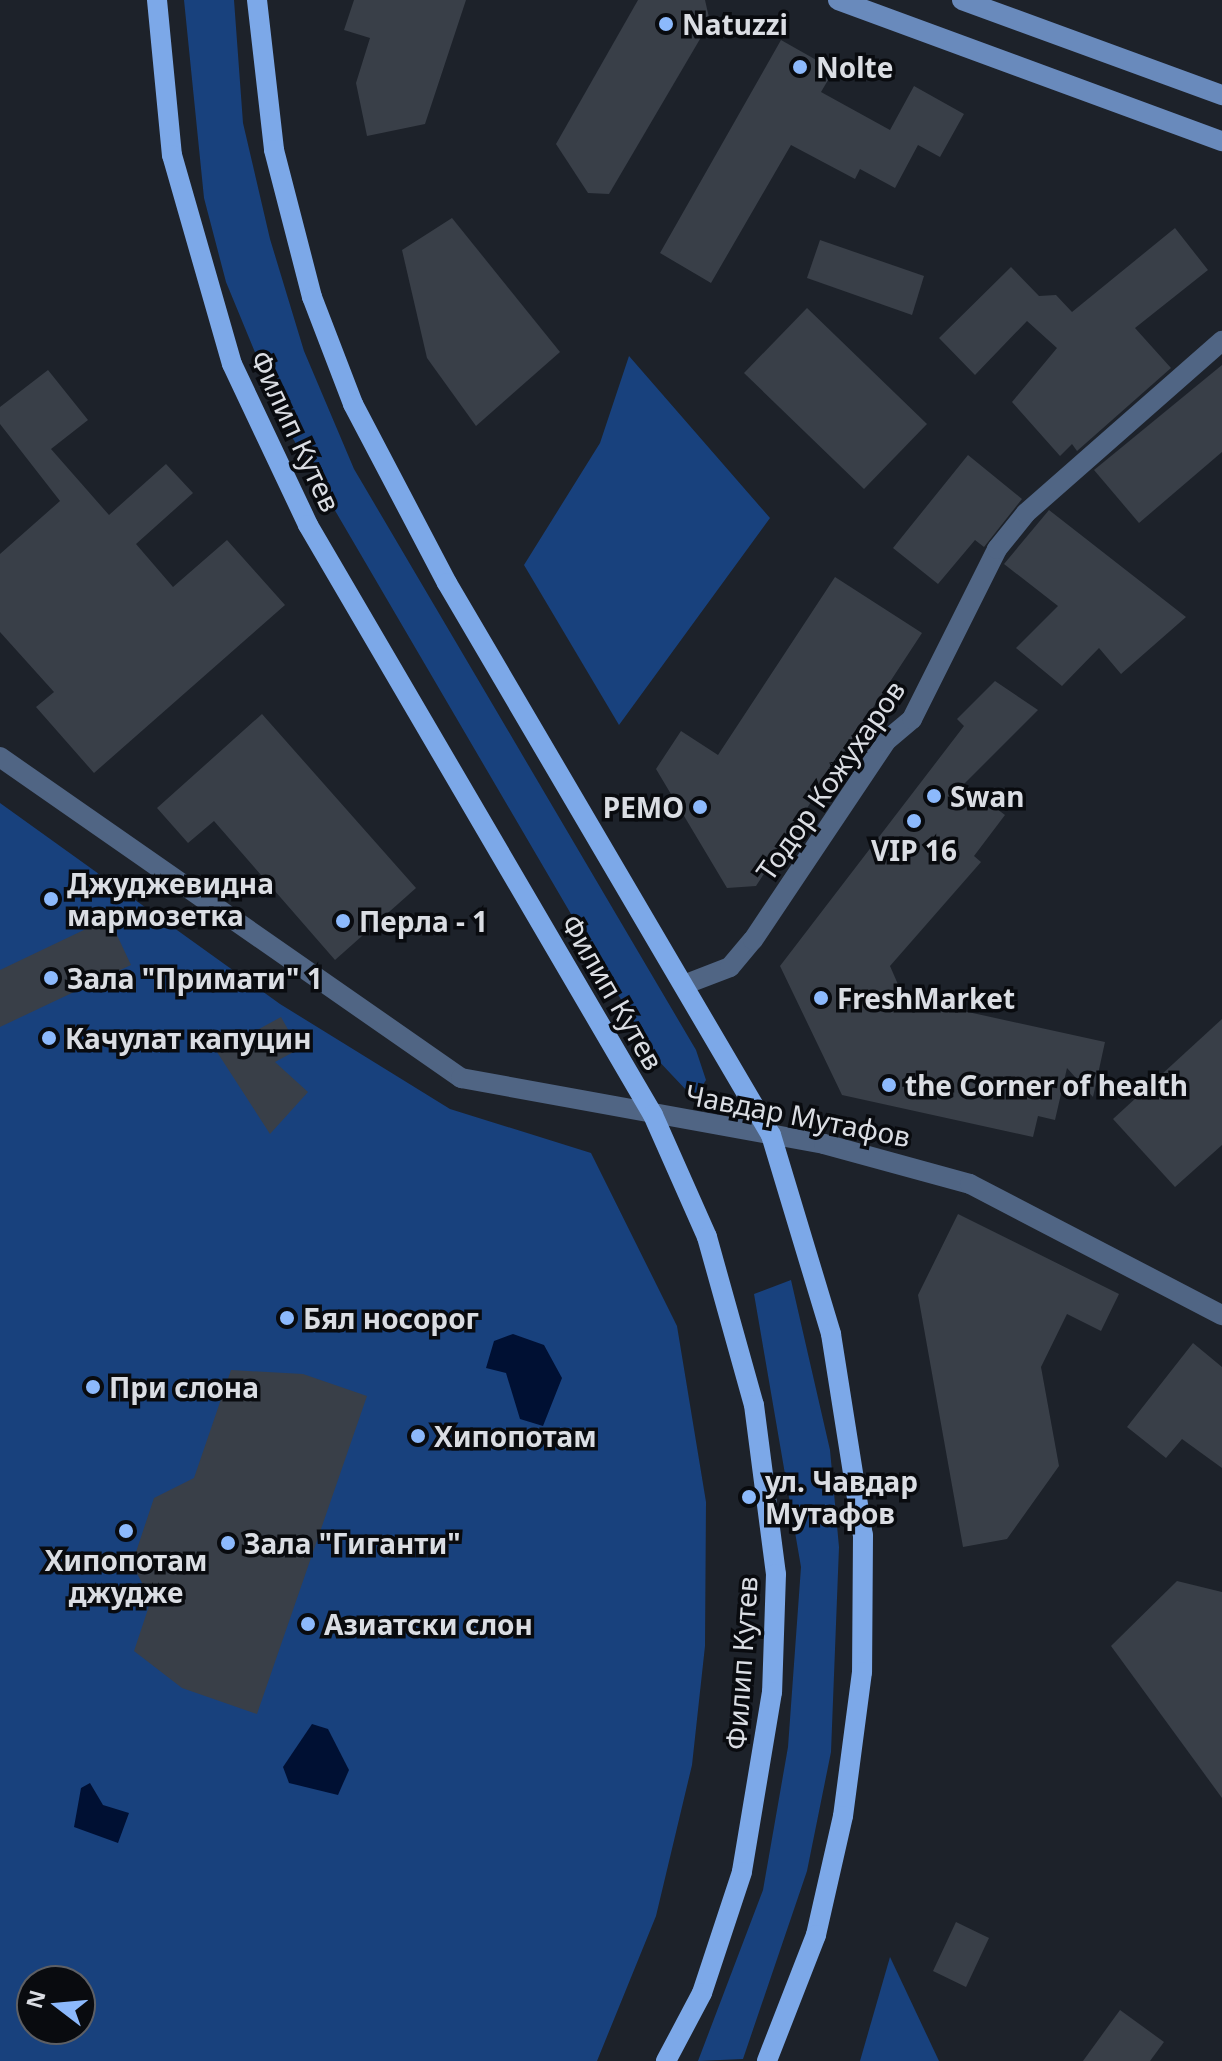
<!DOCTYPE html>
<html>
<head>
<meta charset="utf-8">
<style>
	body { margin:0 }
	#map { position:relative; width:1222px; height:2061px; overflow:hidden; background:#1d222a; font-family:"Noto Sans",sans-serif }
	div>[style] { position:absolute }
	.green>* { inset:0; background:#18417d }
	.water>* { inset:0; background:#001033 }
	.building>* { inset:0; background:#393f48 }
	.minor>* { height:20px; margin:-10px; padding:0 10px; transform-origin:10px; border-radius:10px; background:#506584 }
	.secondary>* { height:20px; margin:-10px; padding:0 10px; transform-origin:10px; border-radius:10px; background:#698abc }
	.primary>* { height:20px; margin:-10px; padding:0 10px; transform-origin:10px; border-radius:10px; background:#7ca8e8 }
	.dots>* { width:22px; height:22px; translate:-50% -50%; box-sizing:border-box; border:4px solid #090b0f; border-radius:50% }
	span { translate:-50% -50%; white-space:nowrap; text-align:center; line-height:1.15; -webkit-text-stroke:7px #090b0f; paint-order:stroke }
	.poi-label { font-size:28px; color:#dadde3; font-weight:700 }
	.left { translate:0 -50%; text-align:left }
	.right { translate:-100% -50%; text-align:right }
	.street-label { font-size:28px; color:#dadde3 }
	.north { position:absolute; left:16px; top:1965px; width:80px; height:80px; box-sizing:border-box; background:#090b0f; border:2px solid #5d5f64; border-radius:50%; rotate:286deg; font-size:22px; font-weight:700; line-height:32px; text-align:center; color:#dadde3 }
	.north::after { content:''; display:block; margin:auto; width:28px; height:36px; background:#8cb9fc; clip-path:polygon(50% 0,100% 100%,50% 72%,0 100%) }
</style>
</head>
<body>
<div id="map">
	<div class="green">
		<i style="clip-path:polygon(184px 0,234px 0,243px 123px,270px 239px,304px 351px,354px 469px,696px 1050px,706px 1080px,698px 1093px,688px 1092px,654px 1056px,285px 425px,226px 282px,204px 198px)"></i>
		<i style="clip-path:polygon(629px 356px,770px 518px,619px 725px,524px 565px,600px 443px)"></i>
		<i style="clip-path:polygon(evenodd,0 803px,280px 1004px,450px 1109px,591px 1153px,677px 1326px,706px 1502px,705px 1646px,692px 1765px,656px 1916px,597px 2061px,0 2061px,0 803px,32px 1981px,80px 1981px,80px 2029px,32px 2029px,32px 1981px)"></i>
		<i style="clip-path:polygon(791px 1280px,830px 1450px,839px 1547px,831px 1752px,807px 1871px,743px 2059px,698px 2061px,763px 1890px,788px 1747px,801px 1567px,754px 1294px)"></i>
		<i style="clip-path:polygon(890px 1957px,939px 2061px,860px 2061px)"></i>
	</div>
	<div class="water">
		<i style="clip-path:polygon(513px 1334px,544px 1345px,562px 1378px,543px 1426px,520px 1419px,506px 1373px,486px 1368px,494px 1341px)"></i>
		<i style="clip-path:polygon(312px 1724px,328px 1729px,349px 1770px,338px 1795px,289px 1783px,283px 1767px)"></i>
		<i style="clip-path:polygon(90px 1783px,103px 1805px,129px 1813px,118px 1843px,74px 1827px,81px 1788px)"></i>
	</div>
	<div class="building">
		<i style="clip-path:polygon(354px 0,466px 0,425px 124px,367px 136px,356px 83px,370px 38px,344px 30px)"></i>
		<i style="clip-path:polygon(638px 0,705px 0,710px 22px,609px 194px,588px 193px,556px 144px)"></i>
		<i style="clip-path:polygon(781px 40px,834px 70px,821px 92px,890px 130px,914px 86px,964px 114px,940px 157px,918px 145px,895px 188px,860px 169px,855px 179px,791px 145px,711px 283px,660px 253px)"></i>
		<i style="clip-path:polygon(452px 218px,560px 352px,476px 426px,427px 358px,402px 250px)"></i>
		<i style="clip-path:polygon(1175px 228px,1208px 270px,1135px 328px,1171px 368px,1077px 451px,1072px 444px,1060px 456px,1012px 402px,1057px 348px,1027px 321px,975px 375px,939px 338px,1011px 267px,1039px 296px,1056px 295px,1072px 312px)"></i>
		<i style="clip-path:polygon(820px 240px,924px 276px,912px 315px,807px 278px)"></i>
		<i style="clip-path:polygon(807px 308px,927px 424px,864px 489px,744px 373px)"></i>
		<i style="clip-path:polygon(1222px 365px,1222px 452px,1139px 523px,1094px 470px)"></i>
		<i style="clip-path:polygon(48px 370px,88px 420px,51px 449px,109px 515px,166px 464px,193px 493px,136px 544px,173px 587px,227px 540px,285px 605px,94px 773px,36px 707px,54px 692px,0 632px,0 554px,60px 501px,0 424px,0 407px)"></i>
		<i style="clip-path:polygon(968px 455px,1022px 499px,984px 547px,975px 540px,938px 584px,893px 548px)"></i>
		<i style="clip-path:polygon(1049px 510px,1186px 617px,1121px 674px,1099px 648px,1062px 686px,1016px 648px,1058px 606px,1004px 564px)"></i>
		<i style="clip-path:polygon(835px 577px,922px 633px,756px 886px,727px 888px,656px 769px,681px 731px,718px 755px)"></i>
		<i style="clip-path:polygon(995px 681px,1038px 710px,964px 784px,1005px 815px,974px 856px,981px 862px,890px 966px,904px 998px,1105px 1042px,1093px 1097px,1067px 1068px,1055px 1120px,1038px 1116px,1033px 1137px,842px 1095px,780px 966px,964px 726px,957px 719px)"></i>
		<i style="clip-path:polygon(262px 714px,416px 888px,335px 960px,214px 821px,188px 843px,157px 808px)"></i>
		<i style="clip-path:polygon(109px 918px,131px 965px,0 1027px,0 970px)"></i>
		<i style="clip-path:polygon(281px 1017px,299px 1049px,275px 1062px,308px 1092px,270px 1134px,217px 1052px)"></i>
		<i style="clip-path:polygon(1222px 1019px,1222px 1145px,1175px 1187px,1113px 1119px)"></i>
		<i style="clip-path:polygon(958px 1214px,1119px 1294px,1101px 1331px,1067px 1314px,1041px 1367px,1059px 1466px,1007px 1539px,963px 1547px,918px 1295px)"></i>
		<i style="clip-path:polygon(1193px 1343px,1222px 1367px,1222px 1468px,1182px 1439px,1166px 1458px,1127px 1427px)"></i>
		<i style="clip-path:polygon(231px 1370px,303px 1374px,367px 1396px,257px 1714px,182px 1688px,134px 1651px,151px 1600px,132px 1564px,154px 1498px,194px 1478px)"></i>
		<i style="clip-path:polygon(1177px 1581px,1222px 1592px,1222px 1798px,1111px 1646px)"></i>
		<i style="clip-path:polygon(956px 1922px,989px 1938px,966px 1987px,933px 1971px)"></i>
		<i style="clip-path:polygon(1120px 2010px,1164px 2042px,1150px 2061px,1083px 2061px)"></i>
	</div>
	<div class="minor">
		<i style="left:0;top:757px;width:562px;rotate:34.85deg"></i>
		<i style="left:461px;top:1078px;width:369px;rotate:10.3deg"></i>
		<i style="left:824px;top:1144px;width:151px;rotate:15.3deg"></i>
		<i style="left:970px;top:1184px;width:284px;rotate:27.5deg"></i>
		<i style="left:686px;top:984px;width:47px;rotate:-21.1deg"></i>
		<i style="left:730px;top:967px;width:35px;rotate:-50deg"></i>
		<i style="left:753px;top:940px;width:239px;rotate:-56.2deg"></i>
		<i style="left:886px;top:741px;width:34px;rotate:-40deg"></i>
		<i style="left:912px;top:719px;width:190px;rotate:-63.4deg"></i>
		<i style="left:997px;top:549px;width:46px;rotate:-51.1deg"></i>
		<i style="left:1026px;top:513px;width:261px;rotate:-41.3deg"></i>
	</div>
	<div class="secondary">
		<i style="left:838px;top:0;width:409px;rotate:20.2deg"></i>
		<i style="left:962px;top:0;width:277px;rotate:20.1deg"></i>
	</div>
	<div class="primary">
		<i style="left:157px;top:0;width:156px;rotate:84.5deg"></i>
		<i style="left:172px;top:155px;width:217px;rotate:74deg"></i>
		<i style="left:232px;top:364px;width:178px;rotate:64.7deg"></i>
		<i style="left:308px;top:525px;width:683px;rotate:59.68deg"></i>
		<i style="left:653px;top:1115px;width:133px;rotate:66.1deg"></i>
		<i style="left:707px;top:1237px;width:174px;rotate:74.4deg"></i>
		<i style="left:754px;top:1405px;width:170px;rotate:82.6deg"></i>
		<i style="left:776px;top:1574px;width:118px;rotate:91.9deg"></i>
		<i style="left:772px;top:1692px;width:182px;rotate:99.5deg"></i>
		<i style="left:742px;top:1872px;width:127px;rotate:108.3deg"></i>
		<i style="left:702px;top:1993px;width:77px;rotate:117.9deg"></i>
		<i style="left:257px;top:0;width:151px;rotate:83.5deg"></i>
		<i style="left:274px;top:150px;width:152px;rotate:75.5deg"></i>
		<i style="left:312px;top:297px;width:115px;rotate:69deg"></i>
		<i style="left:353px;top:404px;width:202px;rotate:62.3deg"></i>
		<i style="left:447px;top:583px;width:640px;rotate:59.59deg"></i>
		<i style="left:771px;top:1135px;width:208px;rotate:73.2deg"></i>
		<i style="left:831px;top:1334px;width:204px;rotate:81deg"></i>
		<i style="left:863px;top:1535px;width:137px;rotate:90.4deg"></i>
		<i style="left:862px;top:1672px;width:145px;rotate:97.5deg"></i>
		<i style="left:843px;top:1816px;width:122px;rotate:102.8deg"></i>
		<i style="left:816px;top:1935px;width:135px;rotate:111.3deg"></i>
	</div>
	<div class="dots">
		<i style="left:666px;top:24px;background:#8cb9fc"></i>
		<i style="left:800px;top:67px;background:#8cb9fc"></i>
		<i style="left:934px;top:796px;background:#8cb9fc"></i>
		<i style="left:700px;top:807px;background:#8cb9fc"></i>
		<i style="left:914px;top:821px;background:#8cb9fc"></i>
		<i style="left:51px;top:899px;background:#8cb9fc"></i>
		<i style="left:343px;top:921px;background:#8cb9fc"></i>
		<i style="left:51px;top:978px;background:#8cb9fc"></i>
		<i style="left:821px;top:998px;background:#8cb9fc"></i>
		<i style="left:49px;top:1038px;background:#8cb9fc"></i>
		<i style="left:889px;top:1085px;background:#8cb9fc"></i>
		<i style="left:287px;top:1318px;background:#8cb9fc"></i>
		<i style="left:93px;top:1387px;background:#8cb9fc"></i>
		<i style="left:418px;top:1436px;background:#8cb9fc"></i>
		<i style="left:749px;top:1497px;background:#8cb9fc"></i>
		<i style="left:126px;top:1531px;background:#8cb9fc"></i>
		<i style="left:228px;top:1543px;background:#8cb9fc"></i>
		<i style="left:308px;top:1624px;background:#8cb9fc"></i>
	</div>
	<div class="poi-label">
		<span class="left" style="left:682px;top:24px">Natuzzi</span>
		<span class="left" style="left:816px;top:67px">Nolte</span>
		<span class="left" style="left:950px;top:796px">Swan</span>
		<span class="right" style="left:684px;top:807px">РЕМО</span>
		<span style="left:914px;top:850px">VIP 16</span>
		<span class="left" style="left:67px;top:899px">Джуджевидна<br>мармозетка</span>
		<span class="left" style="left:359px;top:921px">Перла - 1</span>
		<span class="left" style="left:67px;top:978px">Зала "Примати" 1</span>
		<span class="left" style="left:837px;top:998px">FreshMarket</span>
		<span class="left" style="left:65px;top:1038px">Качулат капуцин</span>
		<span class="left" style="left:905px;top:1085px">the Corner of health</span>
		<span class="left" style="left:303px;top:1318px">Бял носорог</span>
		<span class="left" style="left:109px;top:1387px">При слона</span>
		<span class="left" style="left:434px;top:1436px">Хипопотам</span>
		<span class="left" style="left:765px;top:1497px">ул. Чавдар<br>Мутафов</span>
		<span class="left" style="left:244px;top:1543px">Зала "Гиганти"</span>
		<span style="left:126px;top:1576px">Хипопотам<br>джудже</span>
		<span class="left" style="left:324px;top:1624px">Азиатски слон</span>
	</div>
	<div class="street-label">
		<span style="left:296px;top:431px;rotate:65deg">Филип Кутев</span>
		<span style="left:830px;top:780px;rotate:-55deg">Тодор Кожухаров</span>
		<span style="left:613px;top:992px;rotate:60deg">Филип Кутев</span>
		<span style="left:798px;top:1115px;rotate:11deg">Чавдар Мутафов</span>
		<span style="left:741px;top:1663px;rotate:-86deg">Филип Кутев</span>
	</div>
	<div class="north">N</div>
</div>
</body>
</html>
